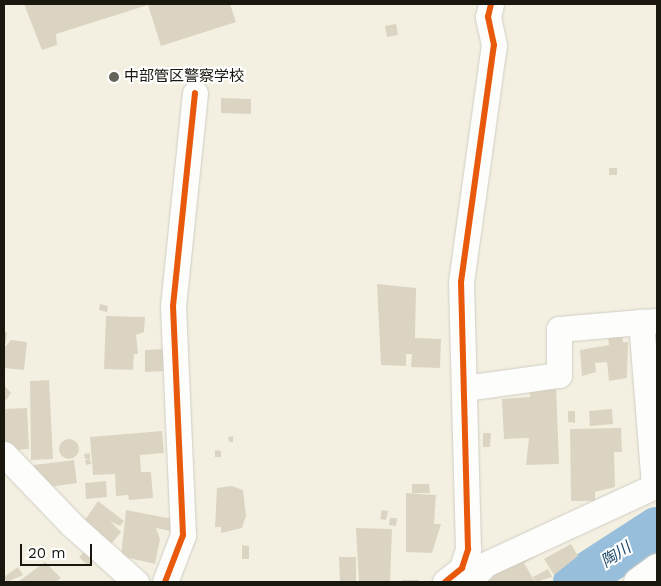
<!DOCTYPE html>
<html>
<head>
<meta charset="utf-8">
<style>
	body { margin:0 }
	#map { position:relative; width:661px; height:586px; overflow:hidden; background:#f3f0e2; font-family:"Work Sans","Noto Sans JP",sans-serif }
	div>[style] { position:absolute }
	.river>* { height:44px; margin:-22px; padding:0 22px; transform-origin:22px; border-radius:22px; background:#97beda }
	.building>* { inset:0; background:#dcd4c2 }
	.round { border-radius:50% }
	.roads { filter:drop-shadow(0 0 1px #d0cdc3) drop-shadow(0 0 1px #d0cdc3) }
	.street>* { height:25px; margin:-12.5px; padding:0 12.5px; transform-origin:12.5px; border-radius:12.5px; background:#fdfdfb }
	.secondary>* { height:28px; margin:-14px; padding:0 14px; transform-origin:14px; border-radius:14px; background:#fdfdfb }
	.cycleway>* { height:6px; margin:-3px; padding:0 3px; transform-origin:3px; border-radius:3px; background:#e8590c }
	.dots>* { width:14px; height:14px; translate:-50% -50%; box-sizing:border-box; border:2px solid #fff; border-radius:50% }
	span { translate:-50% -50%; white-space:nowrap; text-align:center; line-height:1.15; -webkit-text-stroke:4px #fff; paint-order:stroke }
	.poi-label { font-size:15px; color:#19170e }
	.left { translate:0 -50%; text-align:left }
	.water-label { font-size:16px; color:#1c4767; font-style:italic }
	.frame { position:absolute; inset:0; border:5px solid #19170e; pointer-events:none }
	.scale { position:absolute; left:20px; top:544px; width:72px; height:22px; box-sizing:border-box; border:2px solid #19170e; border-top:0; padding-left:6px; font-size:15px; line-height:18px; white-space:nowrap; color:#19170e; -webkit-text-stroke:4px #fff; paint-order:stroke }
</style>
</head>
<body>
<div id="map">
	<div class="river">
		<i style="left:575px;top:582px;width:98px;rotate:-32.9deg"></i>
	</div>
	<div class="building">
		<i style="clip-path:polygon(24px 4px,230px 4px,236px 22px,161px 46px,148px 5px,56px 34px,57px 45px,42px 50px)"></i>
		<i style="clip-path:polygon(396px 24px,398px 35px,387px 37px,385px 26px)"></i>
		<i style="clip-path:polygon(221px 98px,251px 99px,251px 114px,221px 113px)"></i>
		<i style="clip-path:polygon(609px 168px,617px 168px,617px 175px,609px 175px)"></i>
		<i style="clip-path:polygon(377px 284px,416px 288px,415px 338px,441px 339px,440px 368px,411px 367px,412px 354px,406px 354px,406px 366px,381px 365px)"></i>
		<i style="clip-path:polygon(100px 304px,108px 306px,107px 312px,99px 310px)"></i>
		<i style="clip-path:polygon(106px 316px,145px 317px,144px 332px,136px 335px,138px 354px,134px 354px,133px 370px,104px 369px)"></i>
		<i style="clip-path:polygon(4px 332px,7px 332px,6px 343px,4px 343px)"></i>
		<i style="clip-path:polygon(622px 336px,623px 342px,628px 342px,627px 378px,609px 381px,607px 362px,595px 363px,596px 372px,582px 376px,580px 350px,609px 345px,608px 337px)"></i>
		<i style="clip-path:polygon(11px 340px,27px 342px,24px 370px,4px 368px,4px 348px)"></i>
		<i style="clip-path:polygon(165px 349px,164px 371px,145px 372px,145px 350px)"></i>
		<i style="clip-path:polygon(49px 380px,53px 459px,31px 460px,30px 381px)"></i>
		<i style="clip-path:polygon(4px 385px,11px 393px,4px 403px)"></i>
		<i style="clip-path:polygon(556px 385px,559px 464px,526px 465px,529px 438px,504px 439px,502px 399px,530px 397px,529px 386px)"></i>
		<i style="clip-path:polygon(27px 408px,29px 449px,13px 450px,4px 441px,4px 409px)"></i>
		<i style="clip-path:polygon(612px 409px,613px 424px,590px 426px,589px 411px)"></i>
		<i style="clip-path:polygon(568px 411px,575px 411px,575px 423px,568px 422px)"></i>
		<i style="clip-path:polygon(621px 428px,622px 452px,614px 452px,615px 487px,595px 492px,595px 501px,571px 501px,570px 429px)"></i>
		<i style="clip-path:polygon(162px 431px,164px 453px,140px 455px,141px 472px,151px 472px,153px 498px,129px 500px,128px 495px,116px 496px,115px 474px,93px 475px,90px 437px)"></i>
		<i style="clip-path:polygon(483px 433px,491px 433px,490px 447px,483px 447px)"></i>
		<i style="clip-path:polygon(233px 436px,233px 442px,229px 442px,228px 437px)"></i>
		<i class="round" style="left:59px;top:439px;width:20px;height:20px"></i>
		<i style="clip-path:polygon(215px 450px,221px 451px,221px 457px,215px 457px)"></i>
		<i style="clip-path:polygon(90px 453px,90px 459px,85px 459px,84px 454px)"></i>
		<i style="clip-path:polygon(90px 459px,91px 464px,86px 465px,85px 460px)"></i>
		<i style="clip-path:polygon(74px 460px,77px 483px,49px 487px,35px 472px,34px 465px)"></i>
		<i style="clip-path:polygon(106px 481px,107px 497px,86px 499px,85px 483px)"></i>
		<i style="clip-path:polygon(412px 484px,429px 484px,430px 493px,412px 493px)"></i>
		<i style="clip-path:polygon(232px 486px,243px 490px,246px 516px,242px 528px,221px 533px,221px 527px,215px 527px,217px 488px)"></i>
		<i style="clip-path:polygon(406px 493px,436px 495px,434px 524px,441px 524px,432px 553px,406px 552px)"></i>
		<i style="clip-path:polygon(98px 501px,124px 521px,120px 526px,110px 521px,121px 532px,111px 544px,85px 520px)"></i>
		<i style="clip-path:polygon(126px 510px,178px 520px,175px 532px,156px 528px,160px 539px,155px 564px,121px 556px)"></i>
		<i style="clip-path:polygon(382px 510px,388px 511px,386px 520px,380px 519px)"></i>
		<i style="clip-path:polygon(390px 518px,397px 518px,396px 526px,389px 525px)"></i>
		<i style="clip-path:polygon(356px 528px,392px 529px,390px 582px,359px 582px)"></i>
		<i style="clip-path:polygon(571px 544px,578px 556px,554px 575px,544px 559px)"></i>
		<i style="clip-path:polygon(242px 545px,249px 546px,249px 559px,242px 559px)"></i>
		<i style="clip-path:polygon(538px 546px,542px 553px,524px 563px,535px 582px,487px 582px,485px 578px)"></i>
		<i style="clip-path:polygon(85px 551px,94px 560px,88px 566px,79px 557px)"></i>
		<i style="clip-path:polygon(339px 557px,356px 557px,356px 582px,340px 582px)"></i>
		<i style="clip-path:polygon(45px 562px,61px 578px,55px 582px,18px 582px)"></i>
		<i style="clip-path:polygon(18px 567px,23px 575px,7px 582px,4px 577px)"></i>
		<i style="clip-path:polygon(548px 569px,552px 577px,536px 582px,533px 577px)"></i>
		<i style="clip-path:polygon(402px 580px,419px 580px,418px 582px,402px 582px)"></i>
	</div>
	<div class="roads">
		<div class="street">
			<i style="left:465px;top:388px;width:95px;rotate:-7.9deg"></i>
			<i style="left:559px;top:375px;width:46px;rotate:-90deg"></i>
			<i style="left:559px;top:329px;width:82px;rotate:-4.9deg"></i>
			<i style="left:4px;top:454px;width:98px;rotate:46.2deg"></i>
			<i style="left:72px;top:525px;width:86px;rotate:41.7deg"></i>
			<i style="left:654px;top:486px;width:165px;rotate:-94.5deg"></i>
			<i style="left:641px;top:322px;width:16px;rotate:-4deg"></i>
			<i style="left:165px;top:582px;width:50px;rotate:-69deg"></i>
			<i style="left:183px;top:535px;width:229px;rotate:-92.5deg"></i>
			<i style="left:173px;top:306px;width:214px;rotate:-84.1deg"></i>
			<i style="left:445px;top:582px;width:22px;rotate:-39deg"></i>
			<i style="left:462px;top:568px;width:20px;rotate:-72deg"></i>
			<i style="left:468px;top:549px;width:267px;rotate:-91.5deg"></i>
			<i style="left:461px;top:282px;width:239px;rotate:-82.1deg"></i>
			<i style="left:494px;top:45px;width:29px;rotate:-102deg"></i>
			<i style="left:488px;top:17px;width:13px;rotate:-77deg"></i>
			<i style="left:468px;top:582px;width:25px;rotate:-45deg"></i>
			<i style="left:486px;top:564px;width:188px;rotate:-24.8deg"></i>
		</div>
		<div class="secondary">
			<i style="left:638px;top:582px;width:24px;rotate:-36deg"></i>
		</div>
	</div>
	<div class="cycleway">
		<i style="left:165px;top:582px;width:50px;rotate:-69deg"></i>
		<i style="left:183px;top:535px;width:229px;rotate:-92.5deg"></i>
		<i style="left:173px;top:306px;width:214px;rotate:-84.1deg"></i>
		<i style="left:445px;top:582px;width:22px;rotate:-39deg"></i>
		<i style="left:462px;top:568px;width:20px;rotate:-72deg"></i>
		<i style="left:468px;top:549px;width:267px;rotate:-91.5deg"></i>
		<i style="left:461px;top:282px;width:239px;rotate:-82.1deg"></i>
		<i style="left:494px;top:45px;width:29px;rotate:-102deg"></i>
		<i style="left:488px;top:17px;width:13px;rotate:-77deg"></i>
	</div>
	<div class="dots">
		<i style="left:114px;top:77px;background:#656358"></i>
	</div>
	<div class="poi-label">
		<span class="left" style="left:124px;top:77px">中部管区警察学校</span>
	</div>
	<div class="water-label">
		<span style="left:616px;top:555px;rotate:-33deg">陶川</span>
	</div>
	<div class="frame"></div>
	<div class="scale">20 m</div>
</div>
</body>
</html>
